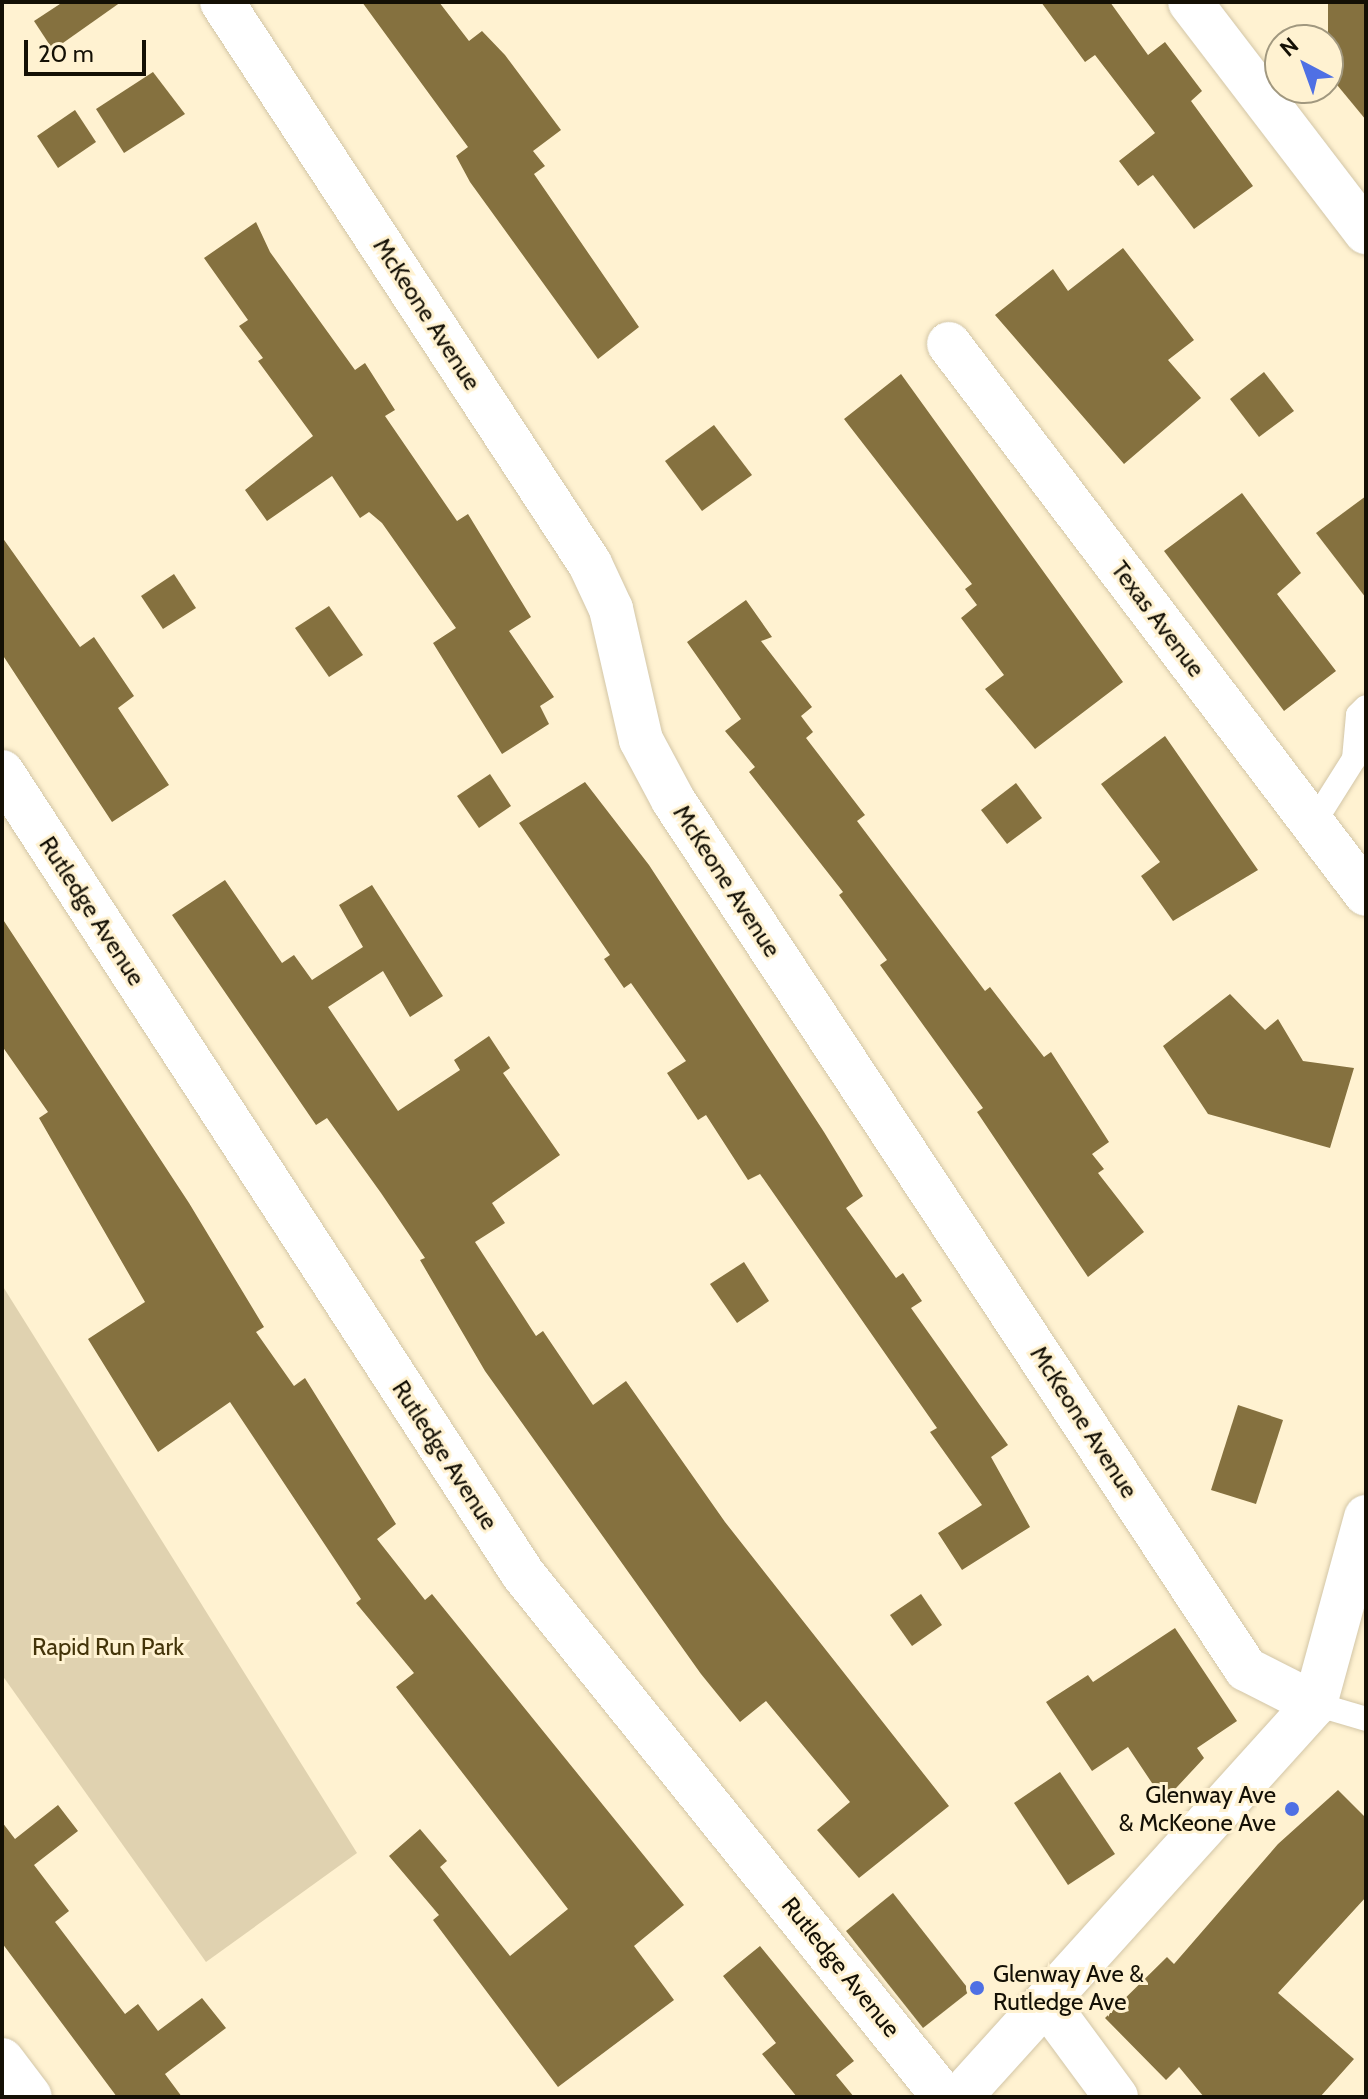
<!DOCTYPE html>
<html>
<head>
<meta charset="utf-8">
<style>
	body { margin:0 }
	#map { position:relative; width:1368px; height:2099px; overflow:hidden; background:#fff2d1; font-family:Cabin,sans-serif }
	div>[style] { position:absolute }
	.green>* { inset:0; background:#e0d2b0 }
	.building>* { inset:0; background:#85713f }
	.roads { filter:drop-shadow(0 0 2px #d3c6a7) drop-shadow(0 0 2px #d3c6a7) }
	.lane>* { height:24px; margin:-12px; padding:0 12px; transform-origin:12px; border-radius:12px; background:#fff }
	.street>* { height:44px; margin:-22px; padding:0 22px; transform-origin:22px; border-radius:22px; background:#fff }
	.primary>* { height:44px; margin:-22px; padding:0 22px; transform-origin:22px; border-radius:22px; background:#fff }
	.dots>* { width:22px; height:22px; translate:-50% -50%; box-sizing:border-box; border:4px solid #fff2d1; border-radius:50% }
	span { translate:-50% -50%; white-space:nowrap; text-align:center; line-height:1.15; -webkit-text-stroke:6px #fff2d1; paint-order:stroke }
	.street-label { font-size:24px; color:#141005 }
	.park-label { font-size:24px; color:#443409 }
	.poi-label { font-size:24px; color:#141005 }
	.right { translate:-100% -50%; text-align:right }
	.left { translate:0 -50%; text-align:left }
	.frame { position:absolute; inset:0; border:4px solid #141005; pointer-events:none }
	.north { position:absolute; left:1264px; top:24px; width:80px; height:80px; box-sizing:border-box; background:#fff2d1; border:2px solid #a1987f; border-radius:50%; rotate:319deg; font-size:22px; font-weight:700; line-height:32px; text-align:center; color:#141005 }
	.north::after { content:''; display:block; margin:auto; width:28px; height:36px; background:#4f70e4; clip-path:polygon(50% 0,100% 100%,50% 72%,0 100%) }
	.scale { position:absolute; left:24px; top:40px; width:122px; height:36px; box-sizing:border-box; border:4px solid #141005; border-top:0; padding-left:10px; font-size:24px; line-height:28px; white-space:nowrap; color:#141005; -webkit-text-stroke:6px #fff2d1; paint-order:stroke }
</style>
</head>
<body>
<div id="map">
	<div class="green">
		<i style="clip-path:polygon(2px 1285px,357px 1853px,206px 1962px,2px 1675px)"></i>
	</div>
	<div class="building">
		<i style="clip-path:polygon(63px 2px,121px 2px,53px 50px,34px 21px)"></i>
		<i style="clip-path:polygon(362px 2px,439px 2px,469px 41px,482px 31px,505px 55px,561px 130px,533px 151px,545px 166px,534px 174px,639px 327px,598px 359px,470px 182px,456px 156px,468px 147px)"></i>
		<i style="clip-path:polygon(1041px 2px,1110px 2px,1148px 55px,1165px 42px,1202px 91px,1191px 101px,1253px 186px,1194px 229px,1153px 175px,1138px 186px,1119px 161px,1155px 133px,1095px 55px,1085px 62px)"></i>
		<i style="clip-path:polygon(1328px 2px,1366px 2px,1366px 120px,1328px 74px)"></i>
		<i style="clip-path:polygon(153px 72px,185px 114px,124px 153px,96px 109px)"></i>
		<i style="clip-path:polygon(75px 110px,96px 142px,58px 168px,37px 136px)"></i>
		<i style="clip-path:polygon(256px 222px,270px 252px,355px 370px,365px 363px,395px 410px,385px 416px,457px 521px,468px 514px,531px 617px,509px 631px,554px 697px,540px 706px,549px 724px,502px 754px,433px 643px,456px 628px,382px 523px,369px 512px,360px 518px,332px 476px,267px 521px,245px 490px,313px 436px,258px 361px,263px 358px,239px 326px,248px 320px,204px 258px)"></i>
		<i style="clip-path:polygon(1123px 248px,1194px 340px,1168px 360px,1201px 398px,1124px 464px,995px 315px,1053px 269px,1068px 291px)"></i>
		<i style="clip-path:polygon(1264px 372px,1294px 411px,1259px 437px,1230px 399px)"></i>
		<i style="clip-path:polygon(901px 374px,1123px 682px,1035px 749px,985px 689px,1004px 675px,961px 618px,977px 605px,965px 589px,972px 584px,844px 419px)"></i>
		<i style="clip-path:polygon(714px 425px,752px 475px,702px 511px,665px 461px)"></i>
		<i style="clip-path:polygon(1242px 493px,1301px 573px,1277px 594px,1336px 671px,1284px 711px,1164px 551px)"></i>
		<i style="clip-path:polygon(1366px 496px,1366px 598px,1316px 533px)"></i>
		<i style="clip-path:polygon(2px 537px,80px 647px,94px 637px,134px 696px,118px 708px,169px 785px,112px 822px,2px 654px)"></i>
		<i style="clip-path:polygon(174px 574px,196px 608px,163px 629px,141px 596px)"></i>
		<i style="clip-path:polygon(746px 600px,772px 637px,761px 641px,812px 707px,801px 716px,813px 732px,806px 738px,865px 815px,857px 821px,985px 991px,990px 987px,1044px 1057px,1051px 1052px,1109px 1142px,1092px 1154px,1104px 1169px,1098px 1173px,1144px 1232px,1088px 1277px,977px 1112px,983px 1108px,880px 965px,887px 960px,839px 895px,843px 892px,749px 772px,755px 767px,725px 731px,741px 719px,687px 642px)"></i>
		<i style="clip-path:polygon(329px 606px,363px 655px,329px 677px,295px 628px)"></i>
		<i style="clip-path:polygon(1165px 736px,1258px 870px,1173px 921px,1141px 876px,1160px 862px,1101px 784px)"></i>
		<i style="clip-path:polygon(490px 774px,511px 806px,479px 828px,457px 796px)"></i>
		<i style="clip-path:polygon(585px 782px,649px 865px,824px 1132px,863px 1196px,846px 1208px,896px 1278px,903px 1273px,922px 1301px,911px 1308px,1008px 1445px,991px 1457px,1030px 1527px,962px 1570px,938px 1533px,982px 1505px,930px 1432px,937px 1428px,760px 1174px,748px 1180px,706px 1115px,698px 1120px,667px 1073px,686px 1061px,631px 983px,624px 988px,604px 959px,610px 955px,519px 823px)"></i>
		<i style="clip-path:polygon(1016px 783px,1042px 818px,1007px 844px,981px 810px)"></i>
		<i style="clip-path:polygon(225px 880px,282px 963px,294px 955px,312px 980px,363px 947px,339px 905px,372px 885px,443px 996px,410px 1017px,383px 971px,328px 1007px,398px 1111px,460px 1070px,454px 1060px,489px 1036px,510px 1068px,503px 1073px,560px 1155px,492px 1203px,505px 1223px,475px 1242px,536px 1336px,543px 1331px,593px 1405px,626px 1381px,725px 1522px,949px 1806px,859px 1878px,817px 1830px,850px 1802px,766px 1701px,740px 1722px,701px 1674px,485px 1371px,420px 1260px,425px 1258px,381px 1193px,327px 1118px,316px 1125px,172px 915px)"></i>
		<i style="clip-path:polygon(2px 918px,189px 1203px,264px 1327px,256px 1332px,294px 1386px,305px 1378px,396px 1524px,377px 1539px,425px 1600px,432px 1594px,684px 1905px,634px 1946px,674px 2000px,558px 2087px,433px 1920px,439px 1915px,389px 1856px,420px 1829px,447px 1861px,440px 1867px,510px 1956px,568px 1909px,396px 1687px,414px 1673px,356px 1603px,361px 1599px,230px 1402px,158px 1452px,88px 1339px,145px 1302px,39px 1118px,48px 1112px,2px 1046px)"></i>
		<i style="clip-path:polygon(1230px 994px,1265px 1030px,1278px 1019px,1303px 1061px,1354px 1068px,1330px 1148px,1208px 1114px,1163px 1046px)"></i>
		<i style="clip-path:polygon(744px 1262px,769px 1301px,737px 1323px,710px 1284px)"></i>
		<i style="clip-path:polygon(1238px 1405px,1283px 1420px,1256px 1504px,1211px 1490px)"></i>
		<i style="clip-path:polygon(921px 1594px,942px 1625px,912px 1646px,890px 1615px)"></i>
		<i style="clip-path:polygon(1175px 1628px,1237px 1721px,1197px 1748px,1204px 1758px,1164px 1801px,1128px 1747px,1092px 1771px,1046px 1702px,1088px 1675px,1093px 1682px)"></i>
		<i style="clip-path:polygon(1060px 1772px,1115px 1854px,1068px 1885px,1014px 1803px)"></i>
		<i style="clip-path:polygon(1338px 1790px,1366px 1818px,1366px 1897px,1278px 1993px,1354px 2059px,1320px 2097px,1204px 2097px,1179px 2067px,1166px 2080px,1105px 2018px,1167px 1957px,1174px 1964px,1278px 1844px)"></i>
		<i style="clip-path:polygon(58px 1805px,78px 1831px,34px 1865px,69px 1911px,55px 1922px,125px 2014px,138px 2004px,158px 2031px,202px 1998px,226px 2028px,165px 2074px,182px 2097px,117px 2097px,2px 1943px,2px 1822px,15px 1839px)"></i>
		<i style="clip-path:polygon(893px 1893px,970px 1991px,923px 2028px,846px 1931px)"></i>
		<i style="clip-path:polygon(760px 1946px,854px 2061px,836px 2075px,854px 2097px,797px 2097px,762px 2054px,776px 2043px,723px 1976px)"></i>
	</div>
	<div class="roads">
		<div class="lane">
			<i style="left:1313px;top:824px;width:77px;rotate:-57.8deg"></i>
			<i style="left:1354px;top:759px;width:44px;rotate:-84.8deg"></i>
			<i style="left:1358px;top:715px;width:11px;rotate:-45deg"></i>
			<i style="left:1315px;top:1704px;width:53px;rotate:16.4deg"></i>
		</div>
		<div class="street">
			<i style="left:222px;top:2px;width:672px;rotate:56.78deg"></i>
			<i style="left:590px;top:564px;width:50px;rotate:65deg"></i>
			<i style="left:611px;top:609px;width:134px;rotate:77.1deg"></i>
			<i style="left:641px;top:740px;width:68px;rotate:61.9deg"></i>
			<i style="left:673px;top:800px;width:1041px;rotate:56.6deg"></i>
			<i style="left:1246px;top:1669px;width:77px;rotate:26.9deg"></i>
			<i style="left:1190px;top:2px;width:290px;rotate:52.6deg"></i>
			<i style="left:949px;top:344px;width:690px;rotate:52.83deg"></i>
			<i style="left:2px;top:772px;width:956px;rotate:56.99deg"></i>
			<i style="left:523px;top:1574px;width:671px;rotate:51.17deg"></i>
			<i style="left:1046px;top:2002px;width:118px;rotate:53.6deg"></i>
			<i style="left:2px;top:2060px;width:46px;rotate:52.9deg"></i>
		</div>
		<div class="primary">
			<i style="left:960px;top:2097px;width:530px;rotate:-47.91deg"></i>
			<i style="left:1315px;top:1704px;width:194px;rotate:-74.7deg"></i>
		</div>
	</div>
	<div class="dots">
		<i style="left:1292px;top:1809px;background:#4f70e4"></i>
		<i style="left:977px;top:1988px;background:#4f70e4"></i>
	</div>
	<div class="street-label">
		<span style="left:427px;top:314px;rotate:57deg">McKeone Avenue</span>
		<span style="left:1158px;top:619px;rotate:53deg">Texas Avenue</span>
		<span style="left:727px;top:881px;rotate:57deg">McKeone Avenue</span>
		<span style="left:92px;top:911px;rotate:57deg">Rutledge Avenue</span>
		<span style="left:1084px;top:1422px;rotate:57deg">McKeone Avenue</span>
		<span style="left:445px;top:1455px;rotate:57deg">Rutledge Avenue</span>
		<span style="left:841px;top:1967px;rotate:51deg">Rutledge Avenue</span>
	</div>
	<div class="park-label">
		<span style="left:108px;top:1647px">Rapid Run Park</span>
	</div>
	<div class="poi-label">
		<span class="right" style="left:1276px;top:1809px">Glenway Ave<br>&amp; McKeone Ave</span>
		<span class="left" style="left:993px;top:1988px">Glenway Ave &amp;<br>Rutledge Ave</span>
	</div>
	<div class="frame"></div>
	<div class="north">N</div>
	<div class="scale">20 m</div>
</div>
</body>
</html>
